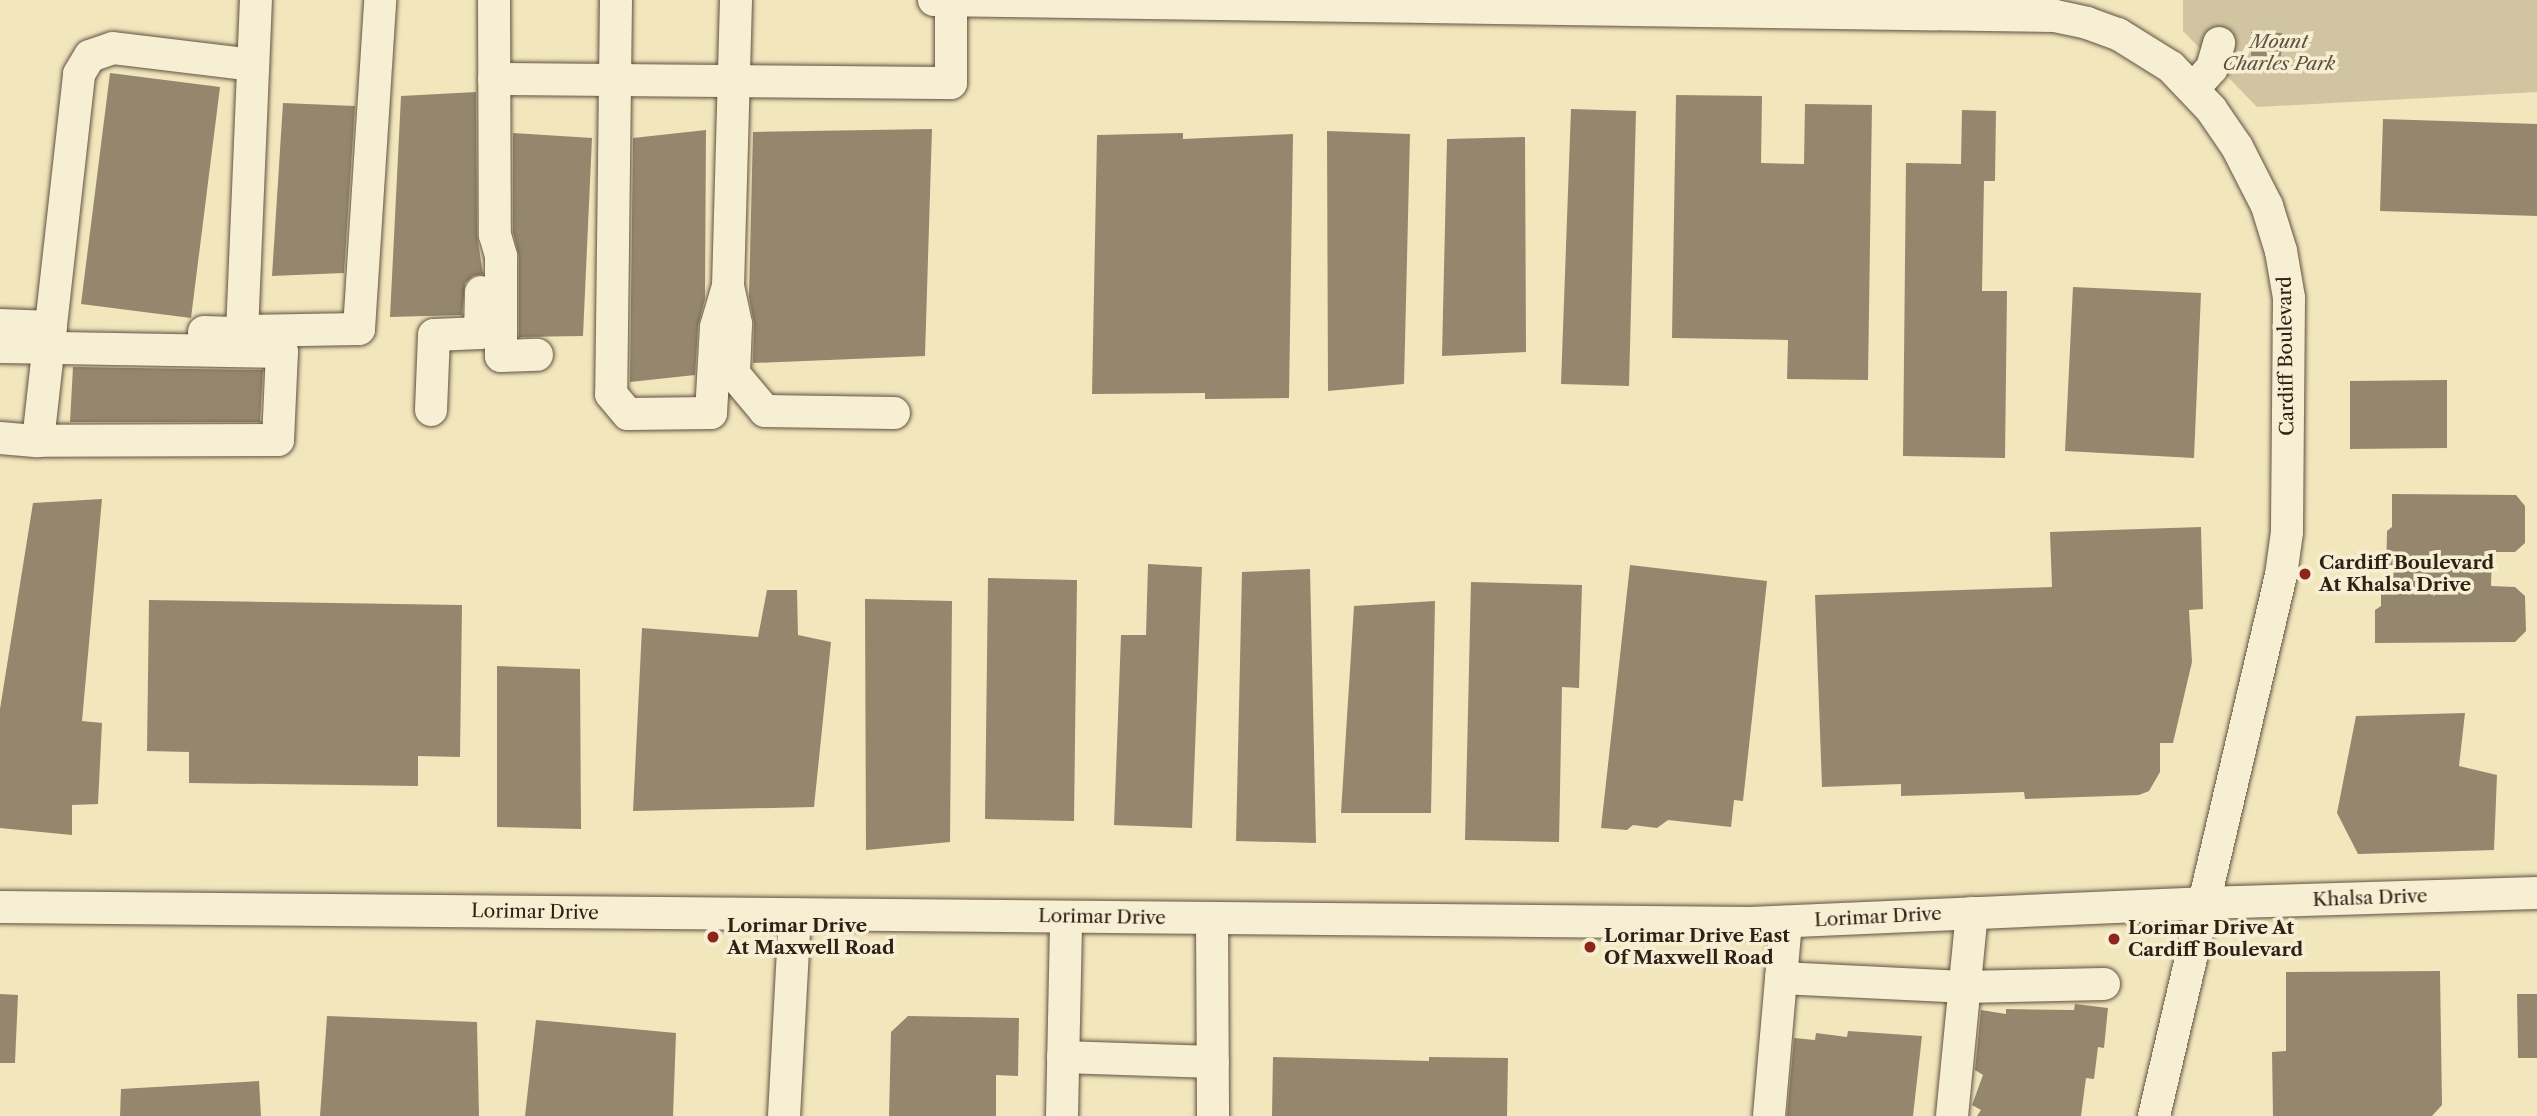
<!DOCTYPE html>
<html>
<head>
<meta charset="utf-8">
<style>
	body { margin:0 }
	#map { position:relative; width:2537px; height:1116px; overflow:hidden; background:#f2e6bd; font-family:"Libre Caslon Text",serif }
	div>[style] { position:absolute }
	.green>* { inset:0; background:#d1c5a1 }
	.building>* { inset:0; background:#95876d }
	.roads { filter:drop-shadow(0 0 2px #605240) drop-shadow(0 0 2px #605240) }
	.minor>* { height:32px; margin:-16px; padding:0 16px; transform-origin:16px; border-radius:16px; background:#f7efd4 }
	.dots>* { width:19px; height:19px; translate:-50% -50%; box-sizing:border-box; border:4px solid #f7efd4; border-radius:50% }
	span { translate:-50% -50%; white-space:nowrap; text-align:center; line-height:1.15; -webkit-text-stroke:7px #f7efd4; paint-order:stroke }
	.park-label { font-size:19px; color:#605240; font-style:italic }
	.street-label { font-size:19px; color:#302117 }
	.poi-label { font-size:19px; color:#302117; font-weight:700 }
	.left { translate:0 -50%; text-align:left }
</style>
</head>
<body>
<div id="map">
	<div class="green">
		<i style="clip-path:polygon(2183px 0,2537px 0,2537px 92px,2257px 107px,2183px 31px)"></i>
	</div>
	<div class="building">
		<i style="clip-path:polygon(2251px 32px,2282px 33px,2281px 57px,2251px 56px)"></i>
		<i style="clip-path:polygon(110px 73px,220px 87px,191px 318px,81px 304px)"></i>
		<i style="clip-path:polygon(476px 92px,477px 235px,483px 274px,473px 276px,465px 283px,462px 315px,390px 317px,401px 96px)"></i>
		<i style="clip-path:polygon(1676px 95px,1762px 96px,1761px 163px,1804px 164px,1805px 104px,1872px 105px,1868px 380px,1787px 379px,1788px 340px,1672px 338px)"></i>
		<i style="clip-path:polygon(283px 103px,355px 106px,344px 273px,272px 276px)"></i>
		<i style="clip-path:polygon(1571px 109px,1636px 111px,1629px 386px,1561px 384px)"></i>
		<i style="clip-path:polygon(1962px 110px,1996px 111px,1995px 181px,1984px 181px,1982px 291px,2007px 291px,2005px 458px,1903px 456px,1906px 163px,1961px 164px)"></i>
		<i style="clip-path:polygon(2383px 119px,2537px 124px,2537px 216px,2380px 211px)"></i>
		<i style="clip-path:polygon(932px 129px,925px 356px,753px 363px,754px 324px,749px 297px,753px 132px)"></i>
		<i style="clip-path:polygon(706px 130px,705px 299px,698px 326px,695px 375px,630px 382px,633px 138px)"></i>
		<i style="clip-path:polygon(1327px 131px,1410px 134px,1404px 384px,1328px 391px)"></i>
		<i style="clip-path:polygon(513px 133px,592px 138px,583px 336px,519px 337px,519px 256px,513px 232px)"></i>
		<i style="clip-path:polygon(1183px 133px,1183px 139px,1293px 134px,1289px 398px,1205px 399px,1205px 393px,1092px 394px,1097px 135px)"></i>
		<i style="clip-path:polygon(1525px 137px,1526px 352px,1442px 356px,1447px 139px)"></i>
		<i style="clip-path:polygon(2073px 287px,2201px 293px,2194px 458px,2065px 451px)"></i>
		<i style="clip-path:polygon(73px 367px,263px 370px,260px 422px,70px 422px)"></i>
		<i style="clip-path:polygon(2447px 380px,2447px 448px,2350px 449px,2350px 381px)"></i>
		<i style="clip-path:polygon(2392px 494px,2516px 495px,2525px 506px,2525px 543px,2515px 552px,2492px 552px,2491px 586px,2515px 587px,2525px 596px,2526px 631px,2515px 642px,2375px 643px,2375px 610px,2381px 606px,2381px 579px,2386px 575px,2387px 531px,2392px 527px)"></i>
		<i style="clip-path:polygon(102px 499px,82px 721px,102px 723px,98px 804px,72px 805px,72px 835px,0 828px,0 709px,33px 503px)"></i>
		<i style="clip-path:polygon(2201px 527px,2203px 609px,2189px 610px,2192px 662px,2173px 743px,2160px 743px,2160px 772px,2149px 791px,2139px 795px,2025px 799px,2024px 792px,1901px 796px,1901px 784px,1822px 787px,1815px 595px,2052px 587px,2050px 532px)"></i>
		<i style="clip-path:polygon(1148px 564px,1202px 567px,1192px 828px,1114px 825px,1121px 635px,1146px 635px)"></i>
		<i style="clip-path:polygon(1630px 565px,1767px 581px,1743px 801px,1734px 800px,1731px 827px,1668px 820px,1657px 828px,1633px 825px,1627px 830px,1601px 828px)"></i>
		<i style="clip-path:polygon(1310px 569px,1316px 843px,1236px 841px,1242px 572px)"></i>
		<i style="clip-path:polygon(988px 578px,1077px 580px,1074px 821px,985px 819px)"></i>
		<i style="clip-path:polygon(1471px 582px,1582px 585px,1579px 688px,1562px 687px,1559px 842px,1465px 840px)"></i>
		<i style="clip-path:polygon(767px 590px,797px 590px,798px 635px,831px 642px,814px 807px,633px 811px,642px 628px,758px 637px)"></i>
		<i style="clip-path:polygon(865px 599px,952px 601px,950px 842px,866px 850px)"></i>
		<i style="clip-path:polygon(149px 600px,462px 605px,460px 757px,418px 756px,418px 786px,189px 783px,189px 752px,147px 751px)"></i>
		<i style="clip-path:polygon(1435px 601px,1431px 813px,1341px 813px,1354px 606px)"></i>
		<i style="clip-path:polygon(497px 666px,580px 669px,581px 829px,497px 827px)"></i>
		<i style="clip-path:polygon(2465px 713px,2459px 766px,2497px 775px,2494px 850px,2358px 854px,2337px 813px,2356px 716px)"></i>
		<i style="clip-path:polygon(2440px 971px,2442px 1105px,2432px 1116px,2273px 1116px,2272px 1052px,2286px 1051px,2286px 972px)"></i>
		<i style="clip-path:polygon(0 994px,18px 995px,15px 1063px,0 1063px)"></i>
		<i style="clip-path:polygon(2517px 994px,2537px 994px,2537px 1058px,2518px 1058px)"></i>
		<i style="clip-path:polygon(2075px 1004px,2108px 1008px,2104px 1048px,2098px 1047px,2094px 1079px,2086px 1078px,2081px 1116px,1977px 1116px,1981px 1110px,1972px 1105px,1983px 1075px,1975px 1070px,1981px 1010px,2006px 1014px,2006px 1009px,2074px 1010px)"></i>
		<i style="clip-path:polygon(327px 1016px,477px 1022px,479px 1116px,320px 1116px)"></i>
		<i style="clip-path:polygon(908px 1016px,1019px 1018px,1018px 1076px,996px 1075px,996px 1116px,889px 1116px,891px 1032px)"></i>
		<i style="clip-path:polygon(536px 1020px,676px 1033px,673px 1116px,525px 1116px)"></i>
		<i style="clip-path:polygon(1848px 1031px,1922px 1036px,1913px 1116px,1787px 1116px,1794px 1038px,1815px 1040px,1816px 1033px,1847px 1037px)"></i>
		<i style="clip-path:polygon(1273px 1057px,1429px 1061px,1429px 1057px,1508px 1058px,1507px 1116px,1272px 1116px)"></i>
		<i style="clip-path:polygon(259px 1081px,261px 1116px,120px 1116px,121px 1089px)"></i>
	</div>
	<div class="roads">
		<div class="minor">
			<i style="left:494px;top:0;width:235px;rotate:89.8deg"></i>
			<i style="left:495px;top:235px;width:22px;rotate:74deg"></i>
			<i style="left:501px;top:256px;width:100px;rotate:90deg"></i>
			<i style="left:501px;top:356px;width:36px;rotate:-2deg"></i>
			<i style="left:616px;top:0;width:394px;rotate:90.7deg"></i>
			<i style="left:611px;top:394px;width:26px;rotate:50deg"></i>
			<i style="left:628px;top:414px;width:83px;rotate:-0.7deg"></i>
			<i style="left:711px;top:413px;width:86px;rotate:-86.7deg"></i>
			<i style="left:716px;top:327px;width:43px;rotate:-73.7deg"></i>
			<i style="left:736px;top:0;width:286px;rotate:91.6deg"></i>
			<i style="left:728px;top:286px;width:39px;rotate:78deg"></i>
			<i style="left:736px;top:324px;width:50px;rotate:92.3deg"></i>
			<i style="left:734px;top:374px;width:48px;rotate:50deg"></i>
			<i style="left:765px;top:411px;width:129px;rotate:0.9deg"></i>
			<i style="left:934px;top:0;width:1121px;rotate:0.82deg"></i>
			<i style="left:2055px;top:16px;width:33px;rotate:12deg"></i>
			<i style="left:2087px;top:23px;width:33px;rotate:20deg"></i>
			<i style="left:2118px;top:34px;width:62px;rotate:31.9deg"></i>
			<i style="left:2171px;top:67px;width:58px;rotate:46.4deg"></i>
			<i style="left:2211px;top:109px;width:46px;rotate:55.6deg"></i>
			<i style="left:2237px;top:147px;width:66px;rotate:63deg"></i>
			<i style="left:2267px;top:206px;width:47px;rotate:72.7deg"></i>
			<i style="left:2281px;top:251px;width:48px;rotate:80.3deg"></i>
			<i style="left:2289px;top:298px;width:234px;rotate:90.5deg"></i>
			<i style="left:2287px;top:532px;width:43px;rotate:97.9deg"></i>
			<i style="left:2281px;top:575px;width:556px;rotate:103.21deg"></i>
			<i style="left:494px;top:79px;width:457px;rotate:0.5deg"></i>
			<i style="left:951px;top:83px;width:83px;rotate:-90deg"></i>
			<i style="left:2193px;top:89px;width:28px;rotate:-48deg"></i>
			<i style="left:2212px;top:68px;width:26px;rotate:-74deg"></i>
			<i style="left:0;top:325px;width:51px;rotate:2.2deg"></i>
			<i style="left:245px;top:331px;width:114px;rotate:-1deg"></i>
			<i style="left:359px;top:329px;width:330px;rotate:-86.3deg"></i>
			<i style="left:204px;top:332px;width:38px;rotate:2deg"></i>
			<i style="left:242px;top:333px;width:333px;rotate:-87.6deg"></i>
			<i style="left:0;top:347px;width:282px;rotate:1deg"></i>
			<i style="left:282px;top:352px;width:88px;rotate:92.6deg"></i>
			<i style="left:278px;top:440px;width:240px;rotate:179.8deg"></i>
			<i style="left:431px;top:410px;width:75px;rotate:-87.7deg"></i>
			<i style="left:434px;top:335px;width:46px;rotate:-2.5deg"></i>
			<i style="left:480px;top:333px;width:41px;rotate:-88.6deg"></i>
			<i style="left:0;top:438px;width:38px;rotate:5deg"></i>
			<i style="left:38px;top:441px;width:369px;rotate:-83.6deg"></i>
			<i style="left:79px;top:74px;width:21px;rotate:-59deg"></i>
			<i style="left:90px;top:56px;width:24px;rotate:-19deg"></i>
			<i style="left:113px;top:48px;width:141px;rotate:6.9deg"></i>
			<i style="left:0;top:907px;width:1750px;rotate:0.52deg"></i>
			<i style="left:1750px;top:923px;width:453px;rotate:-2.5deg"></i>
			<i style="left:2203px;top:903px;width:334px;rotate:-1.7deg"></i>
			<i style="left:1212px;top:918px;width:198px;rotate:89.7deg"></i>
			<i style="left:1781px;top:978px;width:182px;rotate:2.8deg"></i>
			<i style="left:1963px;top:987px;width:141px;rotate:-1.2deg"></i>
			<i style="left:1063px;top:1057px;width:150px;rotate:1.9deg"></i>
			<i style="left:784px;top:1116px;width:202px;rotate:-86.9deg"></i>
			<i style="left:1062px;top:1116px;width:199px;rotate:-88.8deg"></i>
			<i style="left:1769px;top:1116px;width:195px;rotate:-85deg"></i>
			<i style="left:1952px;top:1116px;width:204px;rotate:-84.4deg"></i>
		</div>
	</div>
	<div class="dots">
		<i style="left:2305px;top:574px;background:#8f2418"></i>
		<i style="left:713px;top:937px;background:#8f2418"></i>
		<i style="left:2114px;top:939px;background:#8f2418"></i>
		<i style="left:1590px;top:947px;background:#8f2418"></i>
	</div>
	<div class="park-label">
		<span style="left:2279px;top:53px">Mount<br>Charles Park</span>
	</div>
	<div class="street-label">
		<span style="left:2286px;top:356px;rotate:-91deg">Cardiff Boulevard</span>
		<span style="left:2370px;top:898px;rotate:-2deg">Khalsa Drive</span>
		<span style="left:535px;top:912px;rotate:1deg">Lorimar Drive</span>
		<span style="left:1102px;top:917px;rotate:1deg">Lorimar Drive</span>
		<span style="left:1878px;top:917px;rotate:-3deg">Lorimar Drive</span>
	</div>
	<div class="poi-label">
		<span class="left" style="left:2319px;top:574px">Cardiff Boulevard<br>At Khalsa Drive</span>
		<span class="left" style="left:727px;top:937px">Lorimar Drive<br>At Maxwell Road</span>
		<span class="left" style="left:2128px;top:939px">Lorimar Drive At<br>Cardiff Boulevard</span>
		<span class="left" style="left:1604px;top:947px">Lorimar Drive East<br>Of Maxwell Road</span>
	</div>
</div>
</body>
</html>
